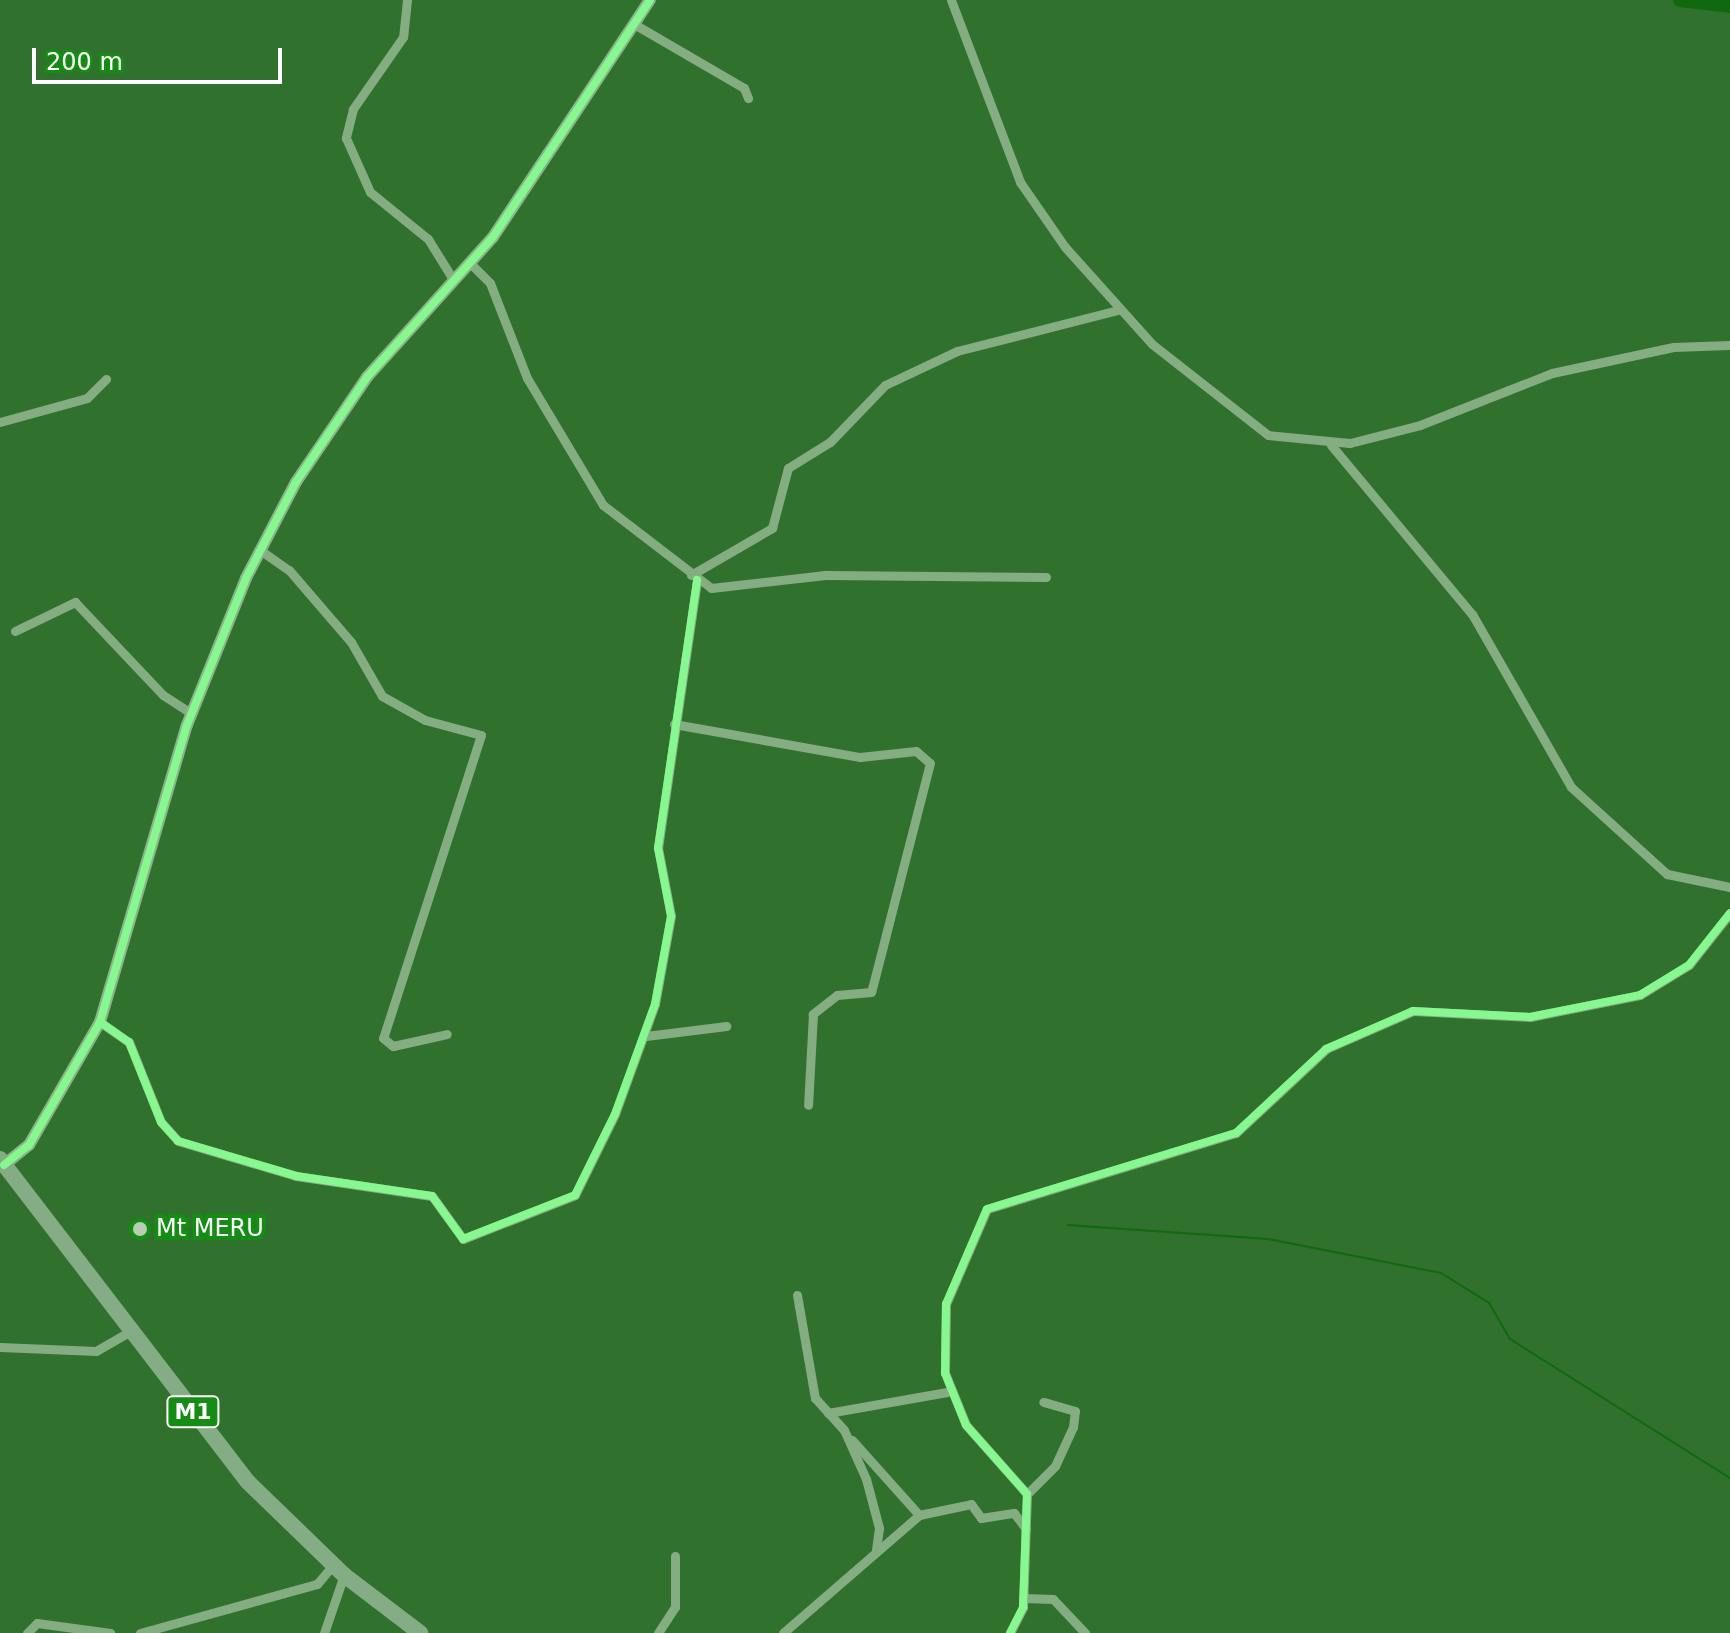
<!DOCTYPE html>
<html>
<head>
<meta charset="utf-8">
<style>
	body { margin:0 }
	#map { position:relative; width:1730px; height:1633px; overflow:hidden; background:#30712e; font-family:"DejaVu Sans",sans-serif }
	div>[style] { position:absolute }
	.stream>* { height:2px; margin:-1px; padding:0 1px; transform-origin:1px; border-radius:1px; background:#10690f }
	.river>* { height:14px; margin:-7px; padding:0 7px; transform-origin:7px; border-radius:7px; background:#10690f }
	.street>* { height:9px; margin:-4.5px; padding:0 4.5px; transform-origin:4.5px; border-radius:4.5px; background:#84ad82 }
	.secondary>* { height:12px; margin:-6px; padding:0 6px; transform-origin:6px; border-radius:6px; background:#8cb38b }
	.highway>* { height:16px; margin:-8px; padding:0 8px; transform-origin:8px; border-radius:8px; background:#85ad85 }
	.cycleway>* { height:8px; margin:-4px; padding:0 4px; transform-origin:4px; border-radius:4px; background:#87f88f }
	.dots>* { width:22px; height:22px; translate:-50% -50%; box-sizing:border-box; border:4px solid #158c13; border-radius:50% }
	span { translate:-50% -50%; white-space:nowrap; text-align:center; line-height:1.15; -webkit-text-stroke:8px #158c13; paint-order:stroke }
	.shield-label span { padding:2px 6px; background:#158c13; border:2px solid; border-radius:6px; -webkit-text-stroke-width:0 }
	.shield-label { font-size:22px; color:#fff; font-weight:700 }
	.poi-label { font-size:24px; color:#fff }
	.left { translate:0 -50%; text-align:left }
	.scale { position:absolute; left:32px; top:48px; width:250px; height:36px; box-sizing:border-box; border:4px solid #fff; border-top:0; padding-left:10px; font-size:24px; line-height:28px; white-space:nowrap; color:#fff; -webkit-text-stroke:6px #158c13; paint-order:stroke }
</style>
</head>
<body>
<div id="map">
	<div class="stream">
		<i style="left:1068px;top:1225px;width:200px;rotate:4deg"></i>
		<i style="left:1268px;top:1239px;width:176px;rotate:11.1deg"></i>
		<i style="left:1441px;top:1273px;width:57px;rotate:32deg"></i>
		<i style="left:1489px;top:1303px;width:42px;rotate:59.7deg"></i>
		<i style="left:1510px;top:1339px;width:260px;rotate:32.3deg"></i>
	</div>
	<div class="river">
		<i style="left:1680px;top:0;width:50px;rotate:6.8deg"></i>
	</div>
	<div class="street">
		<i style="left:407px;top:0;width:37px;rotate:96deg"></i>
		<i style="left:403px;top:37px;width:88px;rotate:124.8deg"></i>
		<i style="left:353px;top:109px;width:30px;rotate:104deg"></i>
		<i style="left:346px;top:138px;width:59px;rotate:66deg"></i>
		<i style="left:370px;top:192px;width:75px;rotate:39deg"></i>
		<i style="left:428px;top:239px;width:49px;rotate:58.2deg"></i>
		<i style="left:951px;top:0;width:195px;rotate:69.2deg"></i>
		<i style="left:1020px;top:182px;width:79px;rotate:55.3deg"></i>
		<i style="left:1065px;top:247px;width:130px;rotate:48.1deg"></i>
		<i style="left:1152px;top:344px;width:147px;rotate:38.1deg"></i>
		<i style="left:1268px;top:435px;width:82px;rotate:5.6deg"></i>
		<i style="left:1350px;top:443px;width:72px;rotate:-14.4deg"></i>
		<i style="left:1420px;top:425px;width:142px;rotate:-21.5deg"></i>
		<i style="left:1552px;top:373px;width:124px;rotate:-12.1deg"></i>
		<i style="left:1673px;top:347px;width:57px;rotate:-2deg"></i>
		<i style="left:634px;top:24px;width:127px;rotate:30.2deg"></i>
		<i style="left:744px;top:88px;width:11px;rotate:68deg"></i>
		<i style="left:471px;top:264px;width:27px;rotate:45deg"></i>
		<i style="left:490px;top:283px;width:102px;rotate:68.7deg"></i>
		<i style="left:527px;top:378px;width:148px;rotate:59.1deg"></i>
		<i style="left:603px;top:505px;width:136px;rotate:37.5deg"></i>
		<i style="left:711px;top:588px;width:115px;rotate:-6.5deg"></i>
		<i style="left:825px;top:575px;width:221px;rotate:0.5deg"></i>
		<i style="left:0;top:422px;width:90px;rotate:-15.4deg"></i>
		<i style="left:87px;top:398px;width:27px;rotate:-45deg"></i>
		<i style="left:1331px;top:445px;width:220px;rotate:50.2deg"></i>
		<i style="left:1472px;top:614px;width:199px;rotate:60.2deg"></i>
		<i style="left:1571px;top:787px;width:130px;rotate:42.2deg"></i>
		<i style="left:1667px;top:874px;width:64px;rotate:11.7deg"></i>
		<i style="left:260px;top:550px;width:35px;rotate:35deg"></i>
		<i style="left:289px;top:570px;width:95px;rotate:49.3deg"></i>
		<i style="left:351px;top:642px;width:62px;rotate:60.1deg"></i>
		<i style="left:382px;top:696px;width:49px;rotate:29.2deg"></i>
		<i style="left:425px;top:720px;width:58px;rotate:15deg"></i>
		<i style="left:481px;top:735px;width:318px;rotate:107.9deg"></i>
		<i style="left:383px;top:1038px;width:13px;rotate:39deg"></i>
		<i style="left:393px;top:1046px;width:55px;rotate:-12.5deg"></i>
		<i style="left:691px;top:575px;width:94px;rotate:-30.1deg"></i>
		<i style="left:772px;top:528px;width:62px;rotate:-75.1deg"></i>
		<i style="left:788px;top:468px;width:49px;rotate:-31.8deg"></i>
		<i style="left:830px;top:442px;width:79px;rotate:-46deg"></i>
		<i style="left:885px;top:385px;width:80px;rotate:-25.3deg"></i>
		<i style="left:957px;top:351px;width:166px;rotate:-14.3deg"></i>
		<i style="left:15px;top:631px;width:67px;rotate:-25.8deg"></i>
		<i style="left:75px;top:602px;width:128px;rotate:46.6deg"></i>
		<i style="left:163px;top:695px;width:33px;rotate:33deg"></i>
		<i style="left:674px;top:724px;width:189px;rotate:10.1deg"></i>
		<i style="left:860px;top:757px;width:56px;rotate:-6.1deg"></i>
		<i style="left:916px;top:751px;width:18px;rotate:41deg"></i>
		<i style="left:930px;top:763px;width:236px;rotate:104.4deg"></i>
		<i style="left:871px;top:992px;width:34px;rotate:175deg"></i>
		<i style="left:837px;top:995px;width:31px;rotate:142deg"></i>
		<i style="left:813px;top:1014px;width:91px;rotate:93.1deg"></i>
		<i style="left:100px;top:1022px;width:35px;rotate:35deg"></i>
		<i style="left:129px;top:1042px;width:86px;rotate:68.2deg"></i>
		<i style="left:161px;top:1122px;width:25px;rotate:48deg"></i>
		<i style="left:178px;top:1141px;width:123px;rotate:16.5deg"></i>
		<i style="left:296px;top:1176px;width:137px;rotate:8.4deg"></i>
		<i style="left:432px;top:1196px;width:53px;rotate:54.2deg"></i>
		<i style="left:463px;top:1239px;width:120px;rotate:-21.4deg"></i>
		<i style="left:575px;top:1195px;width:90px;rotate:-63.7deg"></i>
		<i style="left:615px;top:1114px;width:117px;rotate:-70deg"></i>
		<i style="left:655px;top:1004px;width:89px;rotate:-79.7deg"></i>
		<i style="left:671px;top:916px;width:69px;rotate:-100.8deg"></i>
		<i style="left:658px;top:848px;width:271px;rotate:-81.7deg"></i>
		<i style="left:646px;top:1036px;width:81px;rotate:-7.1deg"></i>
		<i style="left:797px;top:1295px;width:105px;rotate:80.1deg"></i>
		<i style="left:815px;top:1398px;width:43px;rotate:47.8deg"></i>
		<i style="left:844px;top:1430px;width:54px;rotate:65.8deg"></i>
		<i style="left:866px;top:1479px;width:51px;rotate:75.1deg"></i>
		<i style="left:879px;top:1528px;width:22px;rotate:98deg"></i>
		<i style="left:0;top:1347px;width:96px;rotate:2.4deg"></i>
		<i style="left:96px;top:1351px;width:39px;rotate:-30deg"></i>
		<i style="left:828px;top:1413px;width:121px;rotate:-10deg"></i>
		<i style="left:852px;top:1440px;width:101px;rotate:48.2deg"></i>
		<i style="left:1027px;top:1494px;width:40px;rotate:-45deg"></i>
		<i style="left:1055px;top:1466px;width:43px;rotate:-65.2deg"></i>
		<i style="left:1073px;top:1427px;width:16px;rotate:-83deg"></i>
		<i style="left:1075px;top:1411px;width:33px;rotate:-164deg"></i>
		<i style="left:1023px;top:1598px;width:30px;rotate:2deg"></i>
		<i style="left:1053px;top:1599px;width:47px;rotate:46.7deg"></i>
		<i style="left:27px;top:1633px;width:14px;rotate:-45deg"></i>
		<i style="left:37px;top:1623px;width:74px;rotate:7.8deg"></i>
		<i style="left:140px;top:1633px;width:184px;rotate:-15.5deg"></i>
		<i style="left:317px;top:1584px;width:25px;rotate:-50deg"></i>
		<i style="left:324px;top:1633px;width:61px;rotate:-71deg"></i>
		<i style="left:658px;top:1633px;width:31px;rotate:-57deg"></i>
		<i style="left:675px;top:1607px;width:51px;rotate:-90deg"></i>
		<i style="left:783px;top:1633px;width:180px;rotate:-40.9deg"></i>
		<i style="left:919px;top:1515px;width:53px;rotate:-11.9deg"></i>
		<i style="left:971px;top:1504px;width:17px;rotate:54deg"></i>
		<i style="left:981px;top:1518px;width:33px;rotate:-9deg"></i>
		<i style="left:1014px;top:1513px;width:20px;rotate:53deg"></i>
		<i style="left:1010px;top:1633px;width:29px;rotate:-63deg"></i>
		<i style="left:1023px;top:1607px;width:113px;rotate:-88deg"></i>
		<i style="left:1027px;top:1494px;width:92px;rotate:-131.5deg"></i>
		<i style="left:966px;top:1425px;width:56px;rotate:-112deg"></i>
		<i style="left:945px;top:1373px;width:69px;rotate:-89.2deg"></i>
		<i style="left:946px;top:1304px;width:103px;rotate:-66.7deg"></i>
		<i style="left:987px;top:1209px;width:260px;rotate:-17deg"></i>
		<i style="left:1236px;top:1133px;width:123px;rotate:-43deg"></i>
		<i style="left:1326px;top:1049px;width:95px;rotate:-23.6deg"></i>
		<i style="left:1413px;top:1011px;width:117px;rotate:2.9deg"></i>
		<i style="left:1530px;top:1017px;width:112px;rotate:-11.3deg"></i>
		<i style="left:1640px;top:995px;width:57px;rotate:-31.5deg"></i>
		<i style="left:1689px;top:965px;width:66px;rotate:-51.7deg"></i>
	</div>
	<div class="secondary">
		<i style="left:4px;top:1165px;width:32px;rotate:-39deg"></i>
		<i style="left:29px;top:1145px;width:142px;rotate:-60deg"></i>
		<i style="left:100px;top:1022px;width:309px;rotate:-73.7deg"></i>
		<i style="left:187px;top:725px;width:158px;rotate:-68.1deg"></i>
		<i style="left:246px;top:578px;width:108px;rotate:-62.5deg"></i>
		<i style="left:296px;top:482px;width:127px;rotate:-55.9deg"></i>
		<i style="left:367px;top:377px;width:188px;rotate:-48deg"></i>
		<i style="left:493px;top:237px;width:284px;rotate:-56.5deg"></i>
	</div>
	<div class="highway">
		<i style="left:0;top:1159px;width:407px;rotate:52.5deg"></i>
		<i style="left:248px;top:1482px;width:134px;rotate:44.1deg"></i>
		<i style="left:344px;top:1575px;width:96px;rotate:37.3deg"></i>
	</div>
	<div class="cycleway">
		<i style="left:100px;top:1022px;width:35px;rotate:35deg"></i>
		<i style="left:129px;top:1042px;width:86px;rotate:68.2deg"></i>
		<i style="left:161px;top:1122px;width:25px;rotate:48deg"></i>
		<i style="left:178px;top:1141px;width:123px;rotate:16.5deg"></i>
		<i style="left:296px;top:1176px;width:137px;rotate:8.4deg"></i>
		<i style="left:432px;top:1196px;width:53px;rotate:54.2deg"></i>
		<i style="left:463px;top:1239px;width:120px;rotate:-21.4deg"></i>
		<i style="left:575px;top:1195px;width:90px;rotate:-63.7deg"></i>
		<i style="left:615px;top:1114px;width:117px;rotate:-70deg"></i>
		<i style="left:655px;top:1004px;width:89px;rotate:-79.7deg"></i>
		<i style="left:671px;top:916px;width:69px;rotate:-100.8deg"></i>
		<i style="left:658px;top:848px;width:271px;rotate:-81.7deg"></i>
		<i style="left:4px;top:1165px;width:32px;rotate:-39deg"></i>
		<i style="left:29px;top:1145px;width:142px;rotate:-60deg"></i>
		<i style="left:100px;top:1022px;width:309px;rotate:-73.7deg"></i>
		<i style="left:187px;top:725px;width:158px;rotate:-68.1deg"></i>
		<i style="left:246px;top:578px;width:108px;rotate:-62.5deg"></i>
		<i style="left:296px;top:482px;width:127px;rotate:-55.9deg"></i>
		<i style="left:367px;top:377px;width:188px;rotate:-48deg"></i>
		<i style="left:493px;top:237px;width:284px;rotate:-56.5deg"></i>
		<i style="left:1010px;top:1633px;width:29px;rotate:-63deg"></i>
		<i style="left:1023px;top:1607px;width:113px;rotate:-88deg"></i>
		<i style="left:1027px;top:1494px;width:92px;rotate:-131.5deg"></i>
		<i style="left:966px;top:1425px;width:56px;rotate:-112deg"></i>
		<i style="left:945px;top:1373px;width:69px;rotate:-89.2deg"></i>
		<i style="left:946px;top:1304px;width:103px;rotate:-66.7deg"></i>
		<i style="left:987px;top:1209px;width:260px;rotate:-17deg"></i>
		<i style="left:1236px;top:1133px;width:123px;rotate:-43deg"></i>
		<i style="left:1326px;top:1049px;width:95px;rotate:-23.6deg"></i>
		<i style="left:1413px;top:1011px;width:117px;rotate:2.9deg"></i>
		<i style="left:1530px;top:1017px;width:112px;rotate:-11.3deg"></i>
		<i style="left:1640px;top:995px;width:57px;rotate:-31.5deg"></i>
		<i style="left:1689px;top:965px;width:66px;rotate:-51.7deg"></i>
	</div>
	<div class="dots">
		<i style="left:140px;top:1229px;background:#b7cdb6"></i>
	</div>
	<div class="shield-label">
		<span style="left:193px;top:1412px">M1</span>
	</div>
	<div class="poi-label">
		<span class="left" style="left:156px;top:1229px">Mt MERU</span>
	</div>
	<div class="scale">200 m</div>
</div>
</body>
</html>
